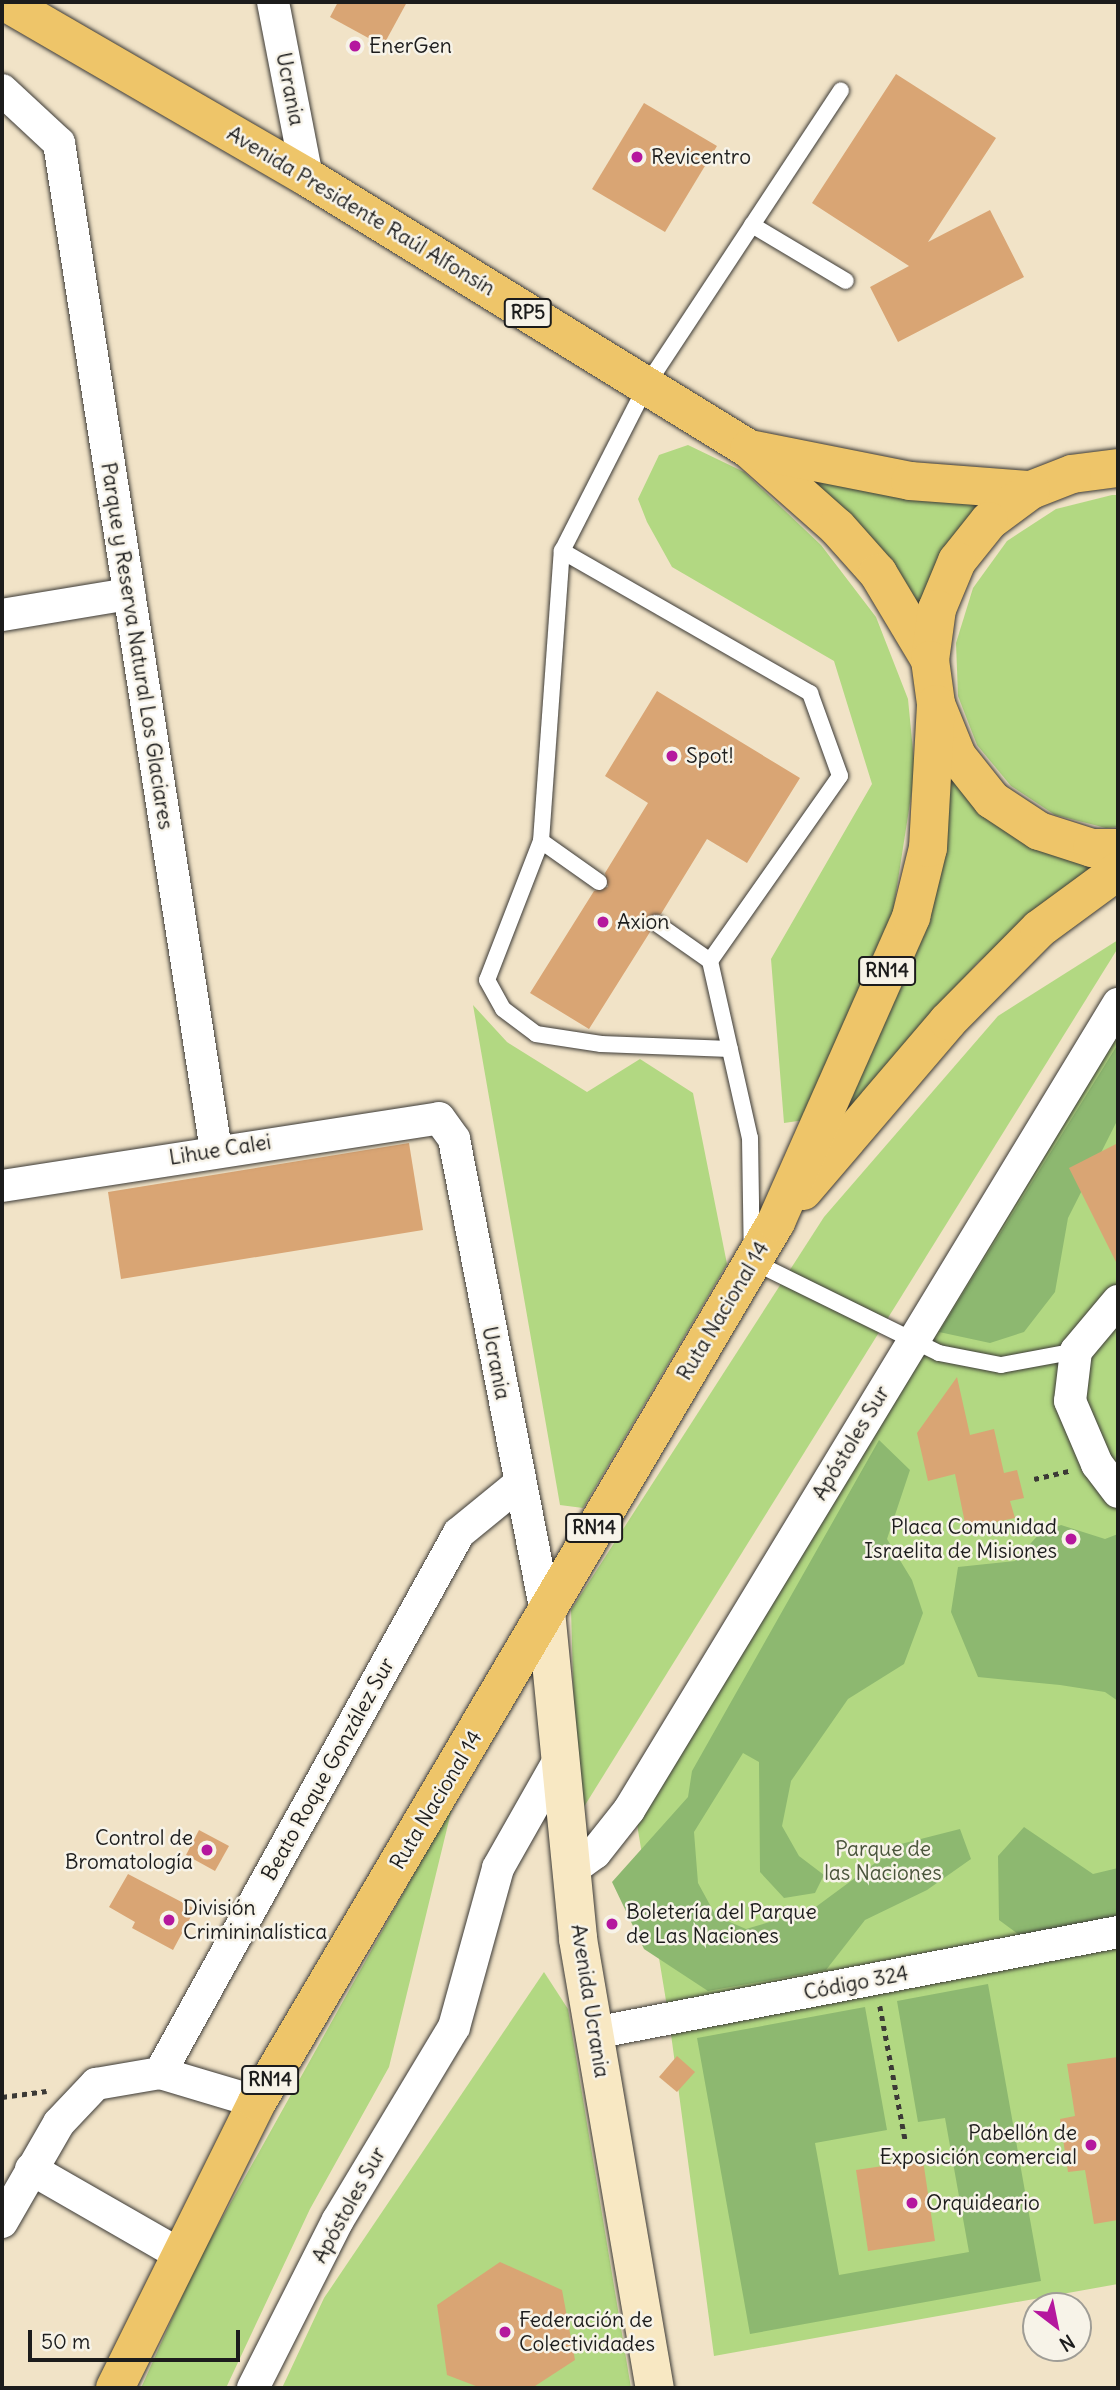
<!DOCTYPE html>
<html>
<head>
<meta charset="utf-8">
<style>
	body { margin:0 }
	#map { position:relative; width:1120px; height:2390px; overflow:hidden; background:#f1e3c7; font-family:Delius,sans-serif }
	div>[style] { position:absolute }
	.green>* { inset:0; background:#b2d882 }
	.forest>* { inset:0; background:#8db870 }
	.building>* { inset:0; background:#d9a574 }
	.path>* { height:4.5px; margin-top:-2.25px; transform-origin:0; background:repeating-linear-gradient(90deg,#3c3a36 0 5px,transparent 0 10px) }
	.roads { filter:drop-shadow(0 0 2px #3c3a36) drop-shadow(0 0 2px #3c3a36) }
	.service>* { height:16px; margin:-8px; padding:0 8px; transform-origin:8px; border-radius:8px; background:#fff }
	.minor>* { height:32px; margin:-16px; padding:0 16px; transform-origin:16px; border-radius:16px; background:#fff }
	.secondary>* { height:38px; margin:-19px; padding:0 19px; transform-origin:19px; border-radius:19px; background:#f8e8c3 }
	.primary>* { height:38px; margin:-19px; padding:0 19px; transform-origin:19px; border-radius:19px; background:#eec569 }
	.trunk>* { height:38px; margin:-19px; padding:0 19px; transform-origin:19px; border-radius:19px; background:#eec569 }
	.dots>* { width:19px; height:19px; translate:-50% -50%; box-sizing:border-box; border:4px solid #f7f3e8; border-radius:50% }
	span { translate:-50% -50%; white-space:nowrap; text-align:center; line-height:1.15; -webkit-text-stroke:5px #f7f3e8; paint-order:stroke }
	.shield-label span { padding:2px 5px; background:#f7f3e8; border:2px solid; border-radius:5px; -webkit-text-stroke-width:0 }
	.shield-label { font-size:19px; color:#1c1c1c; font-weight:700 }
	.poi-label { font-size:21px; color:#1c1c1c }
	.left { translate:0 -50%; text-align:left }
	.right { translate:-100% -50%; text-align:right }
	.street-label { font-size:21px; color:#1c1c1c }
	.park-label { font-size:21px; color:#49543b }
	.frame { position:absolute; inset:0; border:4px solid #1c1c1c; pointer-events:none }
	.north { position:absolute; left:1022px; top:2292px; width:70px; height:70px; box-sizing:border-box; background:#f7f3e8; border:2px solid #9f9d96; border-radius:50%; rotate:148deg; font-size:19px; font-weight:700; line-height:28px; text-align:center; color:#1c1c1c }
	.north::after { content:''; display:block; margin:auto; width:24px; height:32px; background:#b5179e; clip-path:polygon(50% 0,100% 100%,50% 72%,0 100%) }
	.scale { position:absolute; left:28px; top:2330px; width:212px; height:32px; box-sizing:border-box; border:4px solid #1c1c1c; border-top:0; padding-left:9px; font-size:21px; line-height:24px; white-space:nowrap; color:#1c1c1c; -webkit-text-stroke:5px #f7f3e8; paint-order:stroke }
</style>
</head>
<body>
<div id="map">
	<div class="green">
		<i style="clip-path:polygon(688px 445px,744px 472px,821px 545px,876px 617px,908px 699px,915px 771px,893px 912px,805px 1120px,784px 1123px,771px 959px,872px 784px,834px 661px,672px 567px,647px 522px,638px 499px,659px 455px)"></i>
		<i style="clip-path:polygon(797px 473px,994px 504px,937px 558px,921px 628px)"></i>
		<i style="clip-path:polygon(1112px 495px,1118px 495px,1118px 827px,1106px 828px,1055px 815px,1011px 786px,977px 745px,958px 696px,956px 643px,973px 588px,1007px 541px,1056px 509px)"></i>
		<i style="clip-path:polygon(948px 769px,1110px 868px,978px 962px,840px 1123px)"></i>
		<i style="clip-path:polygon(1118px 940px,1118px 948px,577px 1818px,571px 1610px,824px 1217px,998px 1016px)"></i>
		<i style="clip-path:polygon(473px 1005px,507px 1042px,587px 1092px,640px 1059px,693px 1093px,727px 1264px,583px 1508px,560px 1505px)"></i>
		<i style="clip-path:polygon(1118px 1029px,1118px 2284px,714px 2356px,669px 2019px,635px 1812px)"></i>
		<i style="clip-path:polygon(453px 1804px,389px 2067px,310px 2209px,226px 2388px,141px 2388px,196px 2265px)"></i>
		<i style="clip-path:polygon(544px 1972px,568px 2009px,631px 2388px,282px 2388px,324px 2298px)"></i>
	</div>
	<div class="forest">
		<i style="clip-path:polygon(1118px 1044px,1118px 1119px,1068px 1218px,1055px 1292px,1024px 1332px,990px 1343px,939px 1332px)"></i>
		<i style="clip-path:polygon(879px 1440px,910px 1470px,887px 1539px,912px 1580px,923px 1613px,904px 1664px,848px 1699px,791px 1781px,782px 1826px,799px 1856px,824px 1875px,815px 1893px,784px 1898px,760px 1872px,759px 1762px,743px 1753px,694px 1832px,698px 1883px,716px 1916px,746px 1929px,813px 1909px,901px 1844px,960px 1829px,971px 1859px,927px 1890px,865px 1920px,826px 1970px,708px 1991px,644px 1949px,612px 1882px,688px 1797px,692px 1771px)"></i>
		<i style="clip-path:polygon(1061px 1525px,1105px 1539px,1118px 1534px,1118px 1701px,1105px 1692px,1060px 1685px,978px 1677px,951px 1612px,958px 1567px,1015px 1561px,1039px 1534px)"></i>
		<i style="clip-path:polygon(1024px 1827px,1093px 1874px,1118px 1868px,1118px 1919px,1022px 1937px,999px 1920px,998px 1856px)"></i>
		<i style="clip-path:polygon(988px 1984px,1041px 2281px,750px 2334px,697px 2038px,865px 2007px,887px 2130px,815px 2143px,839px 2275px,969px 2252px,945px 2118px,918px 2122px,897px 2001px)"></i>
	</div>
	<div class="building">
		<i style="clip-path:polygon(338px 2px,407px 2px,383px 46px,330px 17px)"></i>
		<i style="clip-path:polygon(896px 74px,996px 138px,928px 242px,990px 210px,1024px 277px,898px 342px,870px 287px,909px 266px,812px 203px)"></i>
		<i style="clip-path:polygon(644px 103px,717px 146px,665px 232px,592px 189px)"></i>
		<i style="clip-path:polygon(657px 691px,800px 778px,747px 863px,707px 839px,661px 914px,647px 918px,650px 932px,589px 1029px,530px 993px,594px 891px,608px 887px,605px 873px,648px 803px,605px 776px)"></i>
		<i style="clip-path:polygon(409px 1143px,423px 1230px,121px 1279px,108px 1192px)"></i>
		<i style="clip-path:polygon(1118px 1143px,1118px 1266px,1069px 1168px)"></i>
		<i style="clip-path:polygon(957px 1377px,970px 1435px,994px 1429px,1004px 1473px,1017px 1470px,1024px 1498px,1010px 1501px,1015px 1518px,966px 1528px,955px 1474px,928px 1481px,917px 1433px)"></i>
		<i style="clip-path:polygon(199px 1830px,229px 1846px,215px 1871px,186px 1855px)"></i>
		<i style="clip-path:polygon(128px 1874px,195px 1909px,173px 1950px,132px 1928px,135px 1922px,109px 1907px)"></i>
		<i style="clip-path:polygon(677px 2056px,695px 2072px,677px 2092px,659px 2077px)"></i>
		<i style="clip-path:polygon(1118px 2057px,1118px 2220px,1094px 2224px,1085px 2170px,1068px 2172px,1060px 2119px,1075px 2116px,1067px 2064px)"></i>
		<i style="clip-path:polygon(923px 2160px,935px 2241px,868px 2251px,856px 2170px)"></i>
		<i style="clip-path:polygon(500px 2262px,562px 2290px,575px 2360px,532px 2388px,481px 2388px,447px 2375px,437px 2305px)"></i>
	</div>
	<div class="path">
		<i style="left:1034px;top:1479px;width:36px;rotate:-13deg"></i>
		<i style="left:880px;top:2006px;width:139px;rotate:79.3deg"></i>
		<i style="left:2px;top:2097px;width:45px;rotate:-7.6deg"></i>
	</div>
	<div class="roads">
		<div class="service">
			<i style="left:752px;top:225px;width:109px;rotate:30.8deg"></i>
			<i style="left:562px;top:551px;width:286px;rotate:29.8deg"></i>
			<i style="left:810px;top:693px;width:88px;rotate:70.1deg"></i>
			<i style="left:840px;top:776px;width:226px;rotate:125.1deg"></i>
			<i style="left:541px;top:841px;width:149px;rotate:111.2deg"></i>
			<i style="left:487px;top:980px;width:33px;rotate:61deg"></i>
			<i style="left:503px;top:1009px;width:41px;rotate:37.1deg"></i>
			<i style="left:536px;top:1034px;width:66px;rotate:8.7deg"></i>
			<i style="left:601px;top:1044px;width:129px;rotate:2.2deg"></i>
			<i style="left:599px;top:882px;width:71px;rotate:-144.7deg"></i>
			<i style="left:541px;top:841px;width:291px;rotate:-85.9deg"></i>
			<i style="left:562px;top:551px;width:185px;rotate:-63deg"></i>
			<i style="left:646px;top:386px;width:354px;rotate:-56.6deg"></i>
			<i style="left:656px;top:923px;width:66px;rotate:35.1deg"></i>
			<i style="left:710px;top:961px;width:181px;rotate:77.3deg"></i>
			<i style="left:750px;top:1138px;width:123px;rotate:89.1deg"></i>
			<i style="left:752px;top:1261px;width:208px;rotate:26.2deg"></i>
			<i style="left:939px;top:1353px;width:63px;rotate:11deg"></i>
			<i style="left:1001px;top:1365px;width:76px;rotate:-10.6deg"></i>
		</div>
		<div class="minor">
			<i style="left:273px;top:2px;width:178px;rotate:79deg"></i>
			<i style="left:2px;top:90px;width:78px;rotate:42.9deg"></i>
			<i style="left:59px;top:143px;width:1019px;rotate:81.14deg"></i>
			<i style="left:2px;top:615px;width:129px;rotate:-9.4deg"></i>
			<i style="left:2px;top:1186px;width:442px;rotate:-8.8deg"></i>
			<i style="left:439px;top:1118px;width:26px;rotate:54deg"></i>
			<i style="left:454px;top:1139px;width:481px;rotate:79deg"></i>
			<i style="left:1118px;top:1301px;width:65px;rotate:130deg"></i>
			<i style="left:1076px;top:1351px;width:50px;rotate:96.8deg"></i>
			<i style="left:1070px;top:1401px;width:69px;rotate:66.8deg"></i>
			<i style="left:1097px;top:1464px;width:35px;rotate:53deg"></i>
			<i style="left:570px;top:1871px;width:31px;rotate:-36deg"></i>
			<i style="left:595px;top:1853px;width:55px;rotate:-51.7deg"></i>
			<i style="left:629px;top:1810px;width:943px;rotate:-58.75deg"></i>
			<i style="left:594px;top:2033px;width:534px;rotate:-10.91deg"></i>
			<i style="left:160px;top:2073px;width:617px;rotate:-61.03deg"></i>
			<i style="left:459px;top:1533px;width:77px;rotate:-39.2deg"></i>
			<i style="left:31px;top:2169px;width:171px;rotate:29.9deg"></i>
			<i style="left:2px;top:2222px;width:114px;rotate:-60.1deg"></i>
			<i style="left:59px;top:2123px;width:54px;rotate:-46.5deg"></i>
			<i style="left:96px;top:2084px;width:65px;rotate:-9.8deg"></i>
			<i style="left:160px;top:2073px;width:101px;rotate:16.6deg"></i>
			<i style="left:253px;top:2388px;width:188px;rotate:-63.2deg"></i>
			<i style="left:338px;top:2220px;width:225px;rotate:-59deg"></i>
			<i style="left:454px;top:2027px;width:165px;rotate:-74.5deg"></i>
			<i style="left:498px;top:1868px;width:122px;rotate:-60.5deg"></i>
		</div>
		<div class="secondary">
			<i style="left:546px;top:1611px;width:330px;rotate:84.4deg"></i>
			<i style="left:578px;top:1939px;width:456px;rotate:80.3deg"></i>
		</div>
		<div class="primary">
			<i style="left:5px;top:2px;width:349px;rotate:30.1deg"></i>
			<i style="left:307px;top:177px;width:519px;rotate:31.61deg"></i>
			<i style="left:749px;top:449px;width:118px;rotate:41.6deg"></i>
			<i style="left:837px;top:527px;width:62px;rotate:48.3deg"></i>
			<i style="left:878px;top:573px;width:101px;rotate:59.1deg"></i>
			<i style="left:749px;top:449px;width:164px;rotate:11.2deg"></i>
			<i style="left:910px;top:481px;width:121px;rotate:4.3deg"></i>
		</div>
		<div class="trunk">
			<i style="left:1118px;top:468px;width:46px;rotate:172.6deg"></i>
			<i style="left:1072px;top:474px;width:44px;rotate:158.7deg"></i>
			<i style="left:1031px;top:490px;width:52px;rotate:143.6deg"></i>
			<i style="left:989px;top:521px;width:51px;rotate:128.7deg"></i>
			<i style="left:957px;top:561px;width:52px;rotate:112.6deg"></i>
			<i style="left:937px;top:609px;width:51px;rotate:97.8deg"></i>
			<i style="left:930px;top:660px;width:44px;rotate:82.2deg"></i>
			<i style="left:936px;top:704px;width:56px;rotate:68deg"></i>
			<i style="left:957px;top:756px;width:56px;rotate:51.5deg"></i>
			<i style="left:992px;top:800px;width:56px;rotate:33.4deg"></i>
			<i style="left:1039px;top:831px;width:56px;rotate:17.8deg"></i>
			<i style="left:1092px;top:848px;width:26px"></i>
			<i style="left:803px;top:1191px;width:223px;rotate:-49.5deg"></i>
			<i style="left:948px;top:1021px;width:129px;rotate:-45.3deg"></i>
			<i style="left:1039px;top:929px;width:98px;rotate:-36.3deg"></i>
			<i style="left:115px;top:2388px;width:319px;rotate:-63.6deg"></i>
			<i style="left:257px;top:2102px;width:1022px;rotate:-59.47deg"></i>
			<i style="left:776px;top:1222px;width:334px;rotate:-66.1deg"></i>
			<i style="left:911px;top:917px;width:71px;rotate:-76.2deg"></i>
			<i style="left:928px;top:848px;width:144px;rotate:-86.8deg"></i>
		</div>
	</div>
	<div class="dots">
		<i style="left:355px;top:46px;background:#b5179e"></i>
		<i style="left:637px;top:157px;background:#b5179e"></i>
		<i style="left:672px;top:756px;background:#b5179e"></i>
		<i style="left:603px;top:922px;background:#b5179e"></i>
		<i style="left:1071px;top:1539px;background:#b5179e"></i>
		<i style="left:207px;top:1850px;background:#b5179e"></i>
		<i style="left:169px;top:1920px;background:#b5179e"></i>
		<i style="left:612px;top:1924px;background:#b5179e"></i>
		<i style="left:1091px;top:2145px;background:#b5179e"></i>
		<i style="left:912px;top:2203px;background:#b5179e"></i>
		<i style="left:505px;top:2332px;background:#b5179e"></i>
	</div>
	<div class="shield-label">
		<span style="left:528px;top:313px">RP5</span>
		<span style="left:887px;top:971px">RN14</span>
		<span style="left:594px;top:1528px">RN14</span>
		<span style="left:270px;top:2080px">RN14</span>
	</div>
	<div class="poi-label">
		<span class="left" style="left:369px;top:46px">EnerGen</span>
		<span class="left" style="left:651px;top:157px">Revicentro</span>
		<span class="left" style="left:686px;top:756px">Spot!</span>
		<span class="left" style="left:617px;top:922px">Axion</span>
		<span class="right" style="left:1057px;top:1539px">Placa Comunidad<br>Israelita de Misiones</span>
		<span class="right" style="left:193px;top:1850px">Control de<br>Bromatología</span>
		<span class="left" style="left:183px;top:1920px">División<br>Crimininalística</span>
		<span class="left" style="left:626px;top:1924px">Boletería del Parque<br>de Las Naciones</span>
		<span class="right" style="left:1077px;top:2145px">Pabellón de<br>Exposición comercial</span>
		<span class="left" style="left:926px;top:2203px">Orquideario</span>
		<span class="left" style="left:519px;top:2332px">Federación de<br>Colectividades</span>
	</div>
	<div class="street-label">
		<span style="left:290px;top:89px;rotate:79deg">Ucrania</span>
		<span style="left:361px;top:211px;rotate:31deg">Avenida Presidente Raúl Alfonsín</span>
		<span style="left:137px;top:646px;rotate:81deg">Parque y Reserva Natural Los Glaciares</span>
		<span style="left:220px;top:1150px;rotate:-9deg">Lihue Calei</span>
		<span style="left:723px;top:1311px;rotate:-59deg">Ruta Nacional 14</span>
		<span style="left:496px;top:1363px;rotate:79deg">Ucrania</span>
		<span style="left:851px;top:1443px;rotate:-59deg">Apóstoles Sur</span>
		<span style="left:328px;top:1769px;rotate:-61deg">Beato Roque González Sur</span>
		<span style="left:436px;top:1800px;rotate:-59deg">Ruta Nacional 14</span>
		<span style="left:856px;top:1983px;rotate:-11deg">Código 324</span>
		<span style="left:590px;top:2001px;rotate:81deg">Avenida Ucrania</span>
		<span style="left:349px;top:2205px;rotate:-61deg">Apóstoles Sur</span>
	</div>
	<div class="park-label">
		<span style="left:883px;top:1861px">Parque de<br>las Naciones</span>
	</div>
	<div class="frame"></div>
	<div class="north">N</div>
	<div class="scale">50 m</div>
</div>
</body>
</html>
